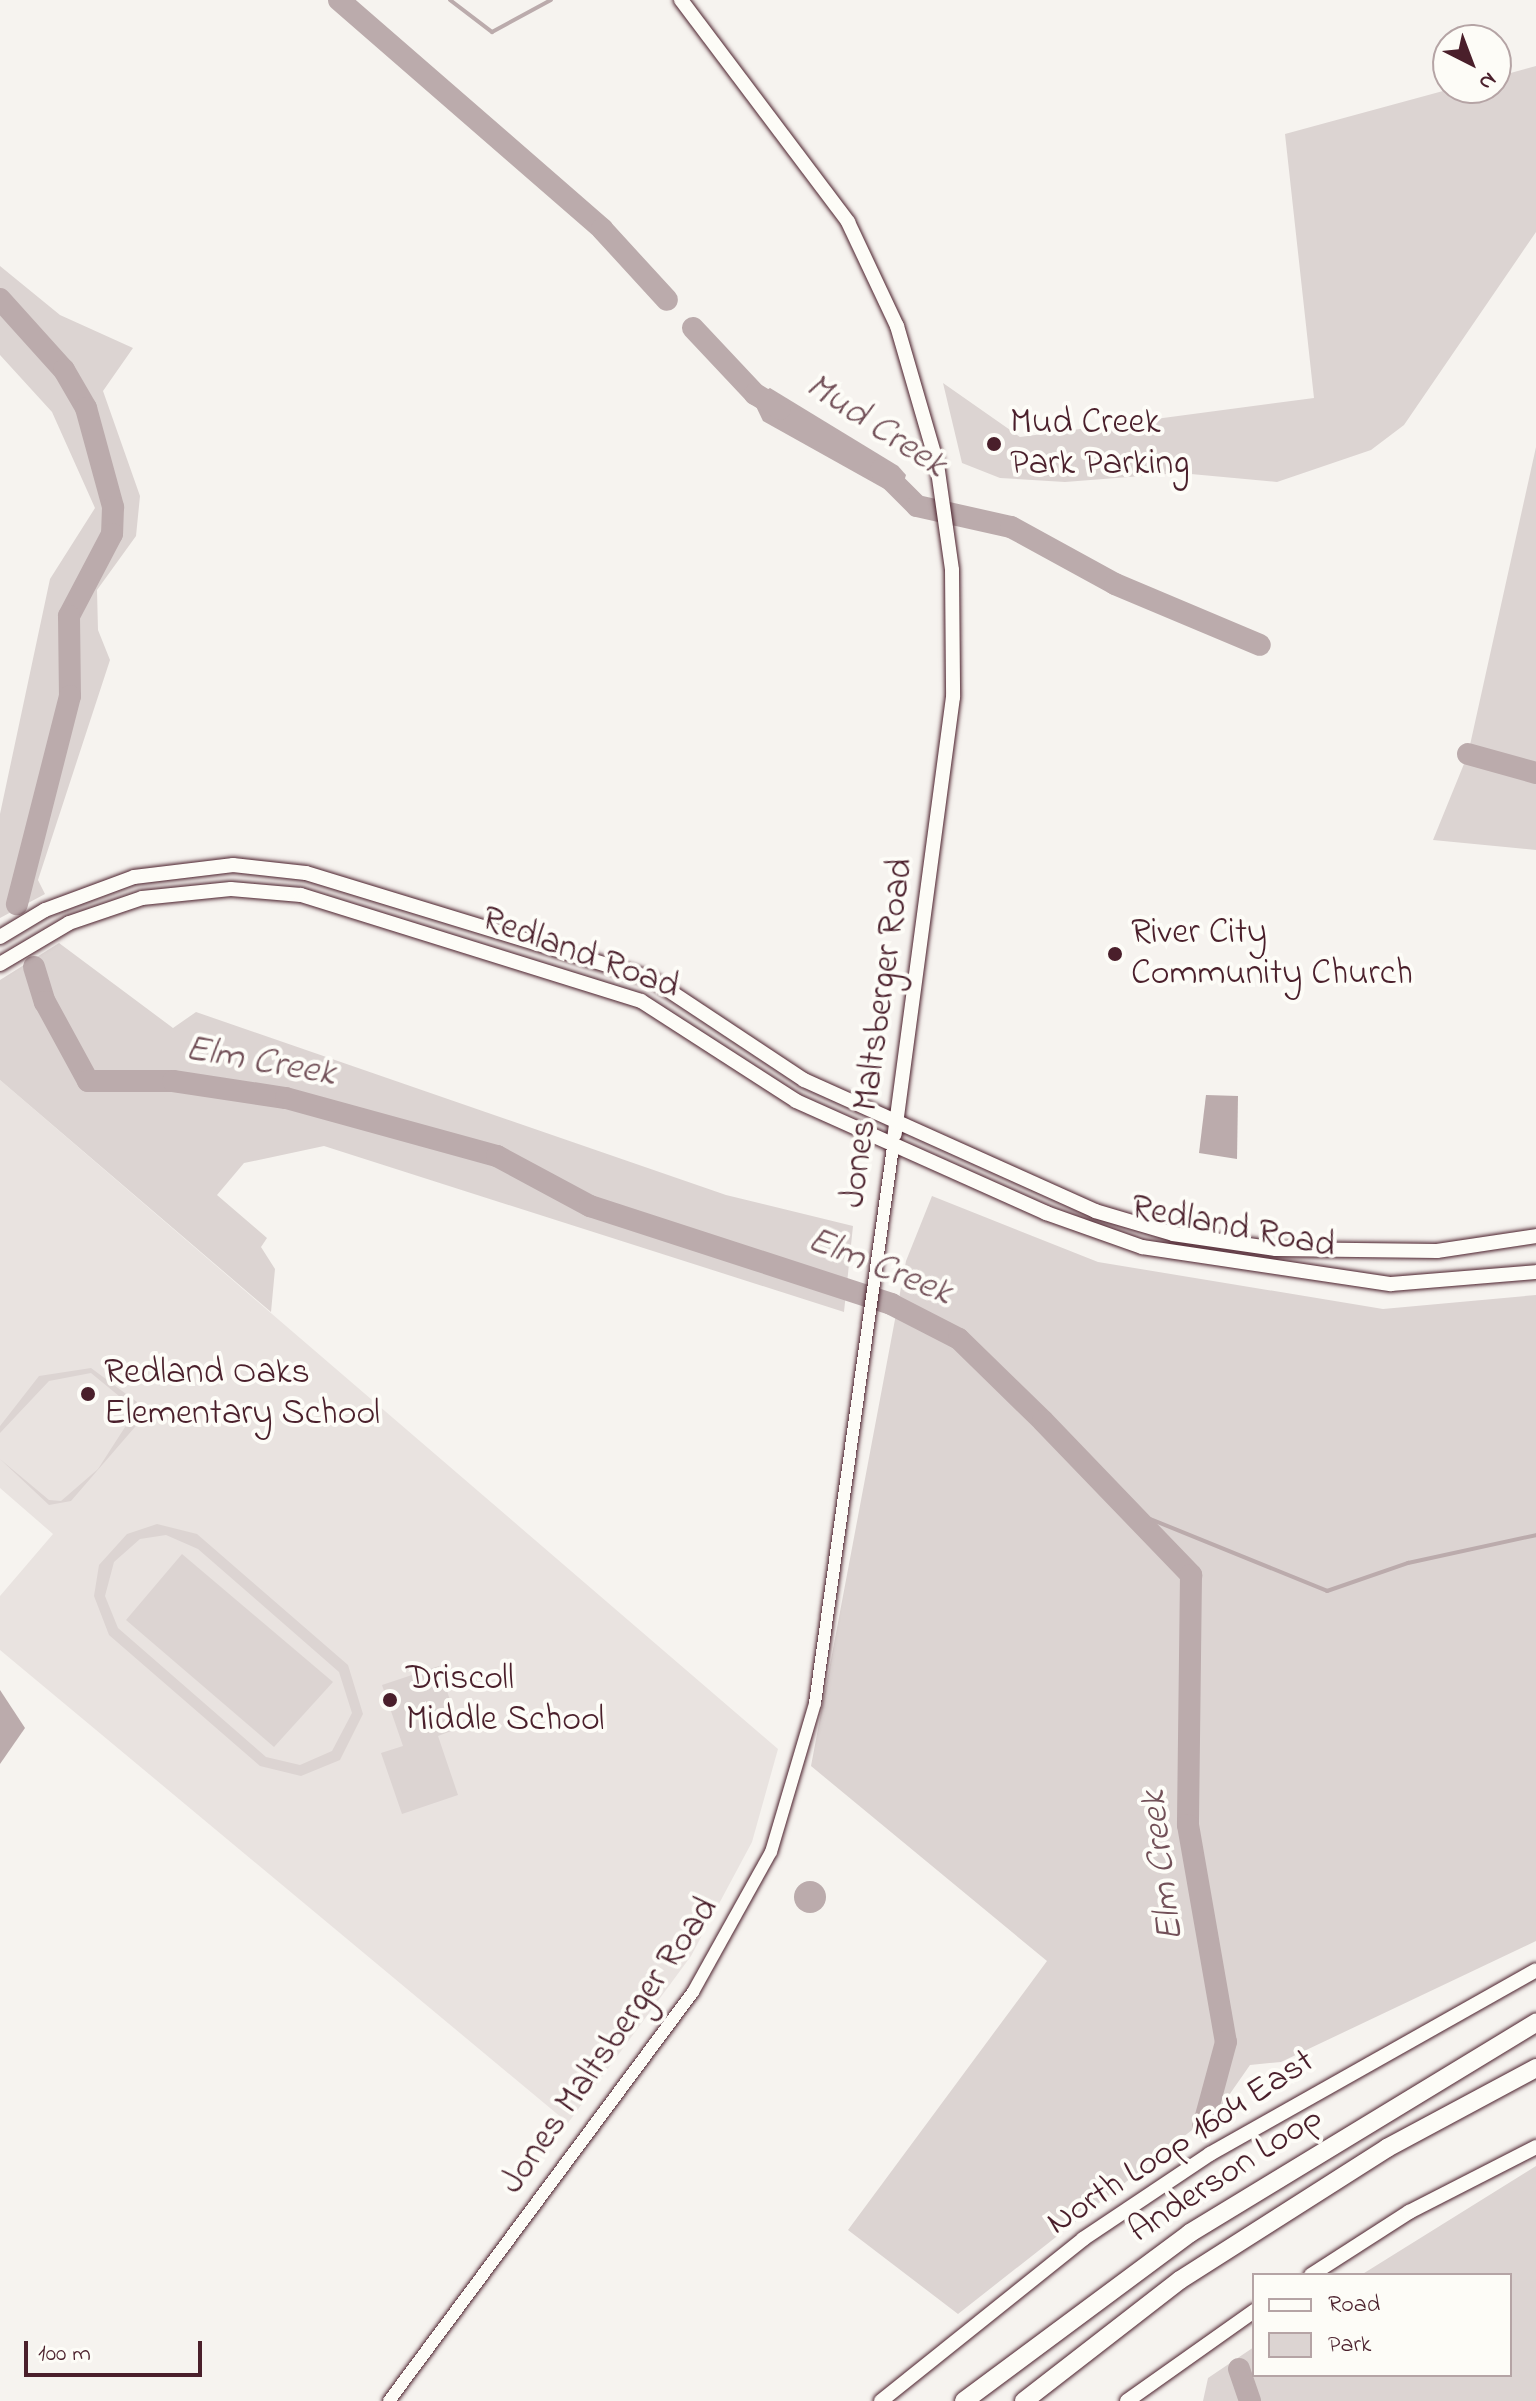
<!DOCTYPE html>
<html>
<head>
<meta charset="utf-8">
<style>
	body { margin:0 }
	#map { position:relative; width:1536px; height:2401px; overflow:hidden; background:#f6f3ef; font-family:"Indie Flower",sans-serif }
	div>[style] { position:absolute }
	.built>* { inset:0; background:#e9e3e0 }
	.green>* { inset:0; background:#dcd4d2 }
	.water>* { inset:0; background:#bbabac }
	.round { border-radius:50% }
	.stream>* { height:4px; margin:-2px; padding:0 2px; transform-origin:2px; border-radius:2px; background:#bbabac }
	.river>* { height:22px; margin:-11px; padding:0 11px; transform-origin:11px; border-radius:11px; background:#bbabac }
	.roads { filter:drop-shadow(0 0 2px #4a1f2b) drop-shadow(0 0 2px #4a1f2b) }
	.minor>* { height:12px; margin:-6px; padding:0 6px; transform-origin:6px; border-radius:6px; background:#fdfcf7 }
	.major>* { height:14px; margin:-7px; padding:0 7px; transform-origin:7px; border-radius:7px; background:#fdfcf7 }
	.highway>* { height:18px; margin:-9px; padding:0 9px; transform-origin:9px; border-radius:9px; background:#fdfcf7 }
	.dots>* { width:22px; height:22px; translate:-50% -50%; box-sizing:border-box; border:4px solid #fdfcf7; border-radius:50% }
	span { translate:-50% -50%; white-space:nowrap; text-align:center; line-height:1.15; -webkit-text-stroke:8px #fdfcf7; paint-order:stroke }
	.poi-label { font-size:36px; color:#4a1f2b }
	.left { translate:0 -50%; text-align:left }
	.street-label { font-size:36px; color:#4a1f2b }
	.water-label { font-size:38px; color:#725058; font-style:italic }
	.legend { position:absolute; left:1252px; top:2273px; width:260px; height:104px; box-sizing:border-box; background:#fdfcf7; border:2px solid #b5a4a5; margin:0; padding:10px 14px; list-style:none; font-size:24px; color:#4a1f2b }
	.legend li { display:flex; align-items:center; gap:16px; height:40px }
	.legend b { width:40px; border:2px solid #b5a4a5 }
	.north { position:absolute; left:1432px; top:24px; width:80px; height:80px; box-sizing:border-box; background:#fdfcf7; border:2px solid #b5a4a5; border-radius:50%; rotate:138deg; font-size:22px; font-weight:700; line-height:32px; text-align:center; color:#4a1f2b }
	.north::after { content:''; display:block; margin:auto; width:28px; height:36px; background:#4a1f2b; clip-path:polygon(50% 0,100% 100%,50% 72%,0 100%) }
	.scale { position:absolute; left:24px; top:2341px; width:178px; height:36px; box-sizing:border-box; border:4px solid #4a1f2b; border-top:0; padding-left:10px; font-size:24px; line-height:28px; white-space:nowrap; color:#4a1f2b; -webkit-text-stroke:6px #fdfcf7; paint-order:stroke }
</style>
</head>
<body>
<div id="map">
	<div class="built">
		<i style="clip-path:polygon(0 1080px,778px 1749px,752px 1842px,691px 1956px,568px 2123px,0 1650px,0 1596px,53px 1534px,0 1488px)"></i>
	</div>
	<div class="green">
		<i style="clip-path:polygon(1536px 66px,1536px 232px,1404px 425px,1371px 450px,1277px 482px,1180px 473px,1065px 482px,1000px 478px,962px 463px,943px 383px,1020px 437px,1314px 398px,1285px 134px,1454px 88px,1496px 88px,1496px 77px)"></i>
		<i style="clip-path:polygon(0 266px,60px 315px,133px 348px,103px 391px,140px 496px,136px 536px,97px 590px,98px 630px,110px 660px,38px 880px,45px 894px,0 918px,0 814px,50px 579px,95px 508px,52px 412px,0 355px)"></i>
		<i style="clip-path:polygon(1536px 447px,1536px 850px,1433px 840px,1468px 754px)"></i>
		<i style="clip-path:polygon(59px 943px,173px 1028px,196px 1012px,726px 1195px,853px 1226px,844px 1312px,324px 1146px,244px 1163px,217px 1195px,267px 1238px,261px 1247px,275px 1269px,271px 1312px,0 1080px,0 980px)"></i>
		<i style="clip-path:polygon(932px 1196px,1098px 1262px,1383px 1309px,1536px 1295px,1536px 1941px,1281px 2062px,1250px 2065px,1220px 2108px,958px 2314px,848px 2230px,1047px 1961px,811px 1766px,906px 1261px)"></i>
		<i style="clip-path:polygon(91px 1368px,137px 1402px,141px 1420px,71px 1501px,49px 1505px,0 1459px,49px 1500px,61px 1501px,98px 1469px,136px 1410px,91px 1373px,49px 1381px,0 1433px,0 1426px,39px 1376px)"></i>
		<i style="clip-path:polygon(evenodd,157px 1524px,197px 1534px,348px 1665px,363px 1714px,340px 1760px,301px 1776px,260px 1766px,109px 1635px,94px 1596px,99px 1565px,127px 1534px,157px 1524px,166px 1535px,198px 1549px,339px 1672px,352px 1713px,332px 1751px,300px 1765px,266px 1757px,118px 1628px,105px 1596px,114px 1562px,140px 1539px,166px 1535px)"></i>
		<i style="clip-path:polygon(182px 1554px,333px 1682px,274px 1747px,126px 1620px)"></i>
		<i style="clip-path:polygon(439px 1666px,459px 1728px,438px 1736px,458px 1795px,402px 1814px,381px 1753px,403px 1746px,382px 1685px)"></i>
		<i style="clip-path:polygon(1536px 2166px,1536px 2401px,1203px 2401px,1208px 2378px,1254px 2347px,1254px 2375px,1510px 2375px,1510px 2275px,1361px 2275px)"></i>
	</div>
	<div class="water">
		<i style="clip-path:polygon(770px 388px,898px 466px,906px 475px,899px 497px,763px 421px,752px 398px)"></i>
		<i style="clip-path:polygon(1206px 1095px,1238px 1096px,1237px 1159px,1199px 1153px)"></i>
		<i style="clip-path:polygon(0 1690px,25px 1728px,0 1764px)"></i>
		<i class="round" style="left:794px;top:1881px;width:32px;height:32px"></i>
	</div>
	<div class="stream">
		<i style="left:450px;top:0;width:53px;rotate:37.3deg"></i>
		<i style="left:492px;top:32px;width:67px;rotate:-28.5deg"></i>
		<i style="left:1128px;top:1510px;width:215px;rotate:22.1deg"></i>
		<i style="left:1327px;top:1591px;width:86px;rotate:-19.1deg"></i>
		<i style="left:1408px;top:1563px;width:131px;rotate:-12.3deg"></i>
	</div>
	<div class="river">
		<i style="left:339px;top:0;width:349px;rotate:41deg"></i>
		<i style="left:602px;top:229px;width:96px;rotate:47.5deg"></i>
		<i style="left:0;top:299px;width:96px;rotate:48deg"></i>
		<i style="left:64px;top:370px;width:44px;rotate:59.9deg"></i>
		<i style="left:86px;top:408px;width:103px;rotate:74.7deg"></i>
		<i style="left:113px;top:507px;width:27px;rotate:92deg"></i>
		<i style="left:112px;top:534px;width:93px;rotate:117.7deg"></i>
		<i style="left:69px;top:616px;width:80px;rotate:89.3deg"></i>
		<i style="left:70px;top:696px;width:215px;rotate:104.3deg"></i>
		<i style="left:693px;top:328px;width:91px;rotate:46.8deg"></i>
		<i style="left:755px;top:394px;width:29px;rotate:31deg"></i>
		<i style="left:881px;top:470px;width:51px;rotate:45deg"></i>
		<i style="left:917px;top:506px;width:96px;rotate:12.6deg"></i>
		<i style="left:1011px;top:527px;width:119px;rotate:28.7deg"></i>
		<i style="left:1115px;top:584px;width:157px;rotate:22.8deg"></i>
		<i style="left:1468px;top:754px;width:71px;rotate:15.6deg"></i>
		<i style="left:34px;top:967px;width:37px;rotate:73deg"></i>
		<i style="left:45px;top:1002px;width:90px;rotate:61.4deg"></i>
		<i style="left:88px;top:1081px;width:85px"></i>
		<i style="left:173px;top:1081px;width:114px;rotate:8.6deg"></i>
		<i style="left:286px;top:1098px;width:219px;rotate:15.4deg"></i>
		<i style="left:497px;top:1156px;width:106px;rotate:28.3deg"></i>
		<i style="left:590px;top:1206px;width:317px;rotate:18deg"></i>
		<i style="left:891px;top:1304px;width:76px;rotate:27.2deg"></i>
		<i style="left:959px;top:1339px;width:117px;rotate:44.3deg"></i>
		<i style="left:1043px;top:1421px;width:214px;rotate:46.1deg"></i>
		<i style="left:1191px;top:1575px;width:250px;rotate:90.7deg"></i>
		<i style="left:1188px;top:1825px;width:220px;rotate:80.1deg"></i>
		<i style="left:1226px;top:2042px;width:88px;rotate:105.1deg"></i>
		<i style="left:1239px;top:2369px;width:34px;rotate:71deg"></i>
	</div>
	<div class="roads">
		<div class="minor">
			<i style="left:389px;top:2401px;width:510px;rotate:-53.38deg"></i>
			<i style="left:693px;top:1992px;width:160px;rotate:-60.9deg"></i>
			<i style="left:771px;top:1852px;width:155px;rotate:-73.5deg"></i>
			<i style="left:815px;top:1703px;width:561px;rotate:-82.01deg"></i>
		</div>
		<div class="major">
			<i style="left:681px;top:0;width:278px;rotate:53deg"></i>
			<i style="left:848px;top:222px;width:115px;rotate:64.8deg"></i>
			<i style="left:897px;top:326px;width:144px;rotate:73.8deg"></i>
			<i style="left:937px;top:464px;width:107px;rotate:81.9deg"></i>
			<i style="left:952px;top:570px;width:127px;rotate:89.5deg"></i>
			<i style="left:953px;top:697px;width:441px;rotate:97.6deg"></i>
			<i style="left:0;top:937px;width:52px;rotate:-31deg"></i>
			<i style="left:45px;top:910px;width:95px;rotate:-20.3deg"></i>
			<i style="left:134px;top:877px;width:100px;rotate:-6.9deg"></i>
			<i style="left:233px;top:865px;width:73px;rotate:6.3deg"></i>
			<i style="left:306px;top:873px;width:360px;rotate:17deg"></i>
			<i style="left:650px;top:978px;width:185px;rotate:33.5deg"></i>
			<i style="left:804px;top:1080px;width:319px;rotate:24.2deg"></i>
			<i style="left:1095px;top:1211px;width:81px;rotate:16.4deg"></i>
			<i style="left:1173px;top:1234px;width:104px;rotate:8.3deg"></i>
			<i style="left:1276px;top:1249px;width:161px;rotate:0.7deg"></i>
			<i style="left:1437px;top:1251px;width:100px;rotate:-8.6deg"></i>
			<i style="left:0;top:964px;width:80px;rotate:-30.7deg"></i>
			<i style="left:69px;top:923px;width:77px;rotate:-18.9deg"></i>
			<i style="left:142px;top:898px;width:89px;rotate:-5.8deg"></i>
			<i style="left:231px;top:889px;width:70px;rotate:4.9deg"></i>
			<i style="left:301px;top:895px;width:356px;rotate:17.3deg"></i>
			<i style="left:641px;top:1001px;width:184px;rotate:32.8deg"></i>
			<i style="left:796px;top:1101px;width:274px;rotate:24.1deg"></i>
			<i style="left:1046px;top:1213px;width:102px;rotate:19.5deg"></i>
			<i style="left:1142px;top:1247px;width:252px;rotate:8.5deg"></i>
			<i style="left:1391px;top:1284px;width:145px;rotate:-4.7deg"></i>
			<i style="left:1311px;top:2275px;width:117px;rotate:-32.7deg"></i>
			<i style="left:1409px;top:2212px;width:143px;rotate:-27.1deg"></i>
			<i style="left:881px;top:2401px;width:259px;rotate:-38.7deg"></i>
			<i style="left:1083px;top:2239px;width:153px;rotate:-33.8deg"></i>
			<i style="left:1210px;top:2154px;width:374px;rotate:-29.4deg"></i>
			<i style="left:1127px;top:2401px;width:156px;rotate:-35.3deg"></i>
		</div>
		<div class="highway">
			<i style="left:964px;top:2401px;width:282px;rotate:-36.6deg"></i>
			<i style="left:1190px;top:2233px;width:405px;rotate:-31.3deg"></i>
			<i style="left:1024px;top:2401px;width:197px;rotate:-37.8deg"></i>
			<i style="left:1180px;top:2280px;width:246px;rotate:-32.5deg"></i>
			<i style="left:1387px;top:2148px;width:169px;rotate:-28.2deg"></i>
		</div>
	</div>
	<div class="dots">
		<i style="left:994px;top:444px;background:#4a1f2b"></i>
		<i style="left:1115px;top:954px;background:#4a1f2b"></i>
		<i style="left:88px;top:1394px;background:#4a1f2b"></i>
		<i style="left:390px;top:1700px;background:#4a1f2b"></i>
	</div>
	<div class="poi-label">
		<span class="left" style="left:1010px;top:444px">Mud Creek<br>Park Parking</span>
		<span class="left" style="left:1131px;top:954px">River City<br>Community Church</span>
		<span class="left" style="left:104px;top:1394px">Redland Oaks<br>Elementary School</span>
		<span class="left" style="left:406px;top:1700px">Driscoll<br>Middle School</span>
	</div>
	<div class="street-label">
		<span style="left:580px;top:954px;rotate:20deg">Redland Road</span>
		<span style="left:878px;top:1033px;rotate:-82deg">Jones Maltsberger Road</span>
		<span style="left:1233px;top:1228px;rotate:11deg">Redland Road</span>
		<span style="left:610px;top:2046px;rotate:-55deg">Jones Maltsberger Road</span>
		<span style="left:1181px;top:2143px;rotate:-33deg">North Loop 1604 East</span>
		<span style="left:1226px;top:2175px;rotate:-33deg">Anderson Loop</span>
	</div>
	<div class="water-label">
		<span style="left:875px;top:427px;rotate:33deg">Mud Creek</span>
		<span style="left:260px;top:1063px;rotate:10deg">Elm Creek</span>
		<span style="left:879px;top:1268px;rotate:22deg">Elm Creek</span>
		<span style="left:1164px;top:1866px;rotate:-97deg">Elm Creek</span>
	</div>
	<ul class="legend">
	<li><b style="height:10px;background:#fdfcf7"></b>Road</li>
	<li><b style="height:22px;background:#dcd4d2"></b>Park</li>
	</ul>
	<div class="north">N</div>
	<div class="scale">100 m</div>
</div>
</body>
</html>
